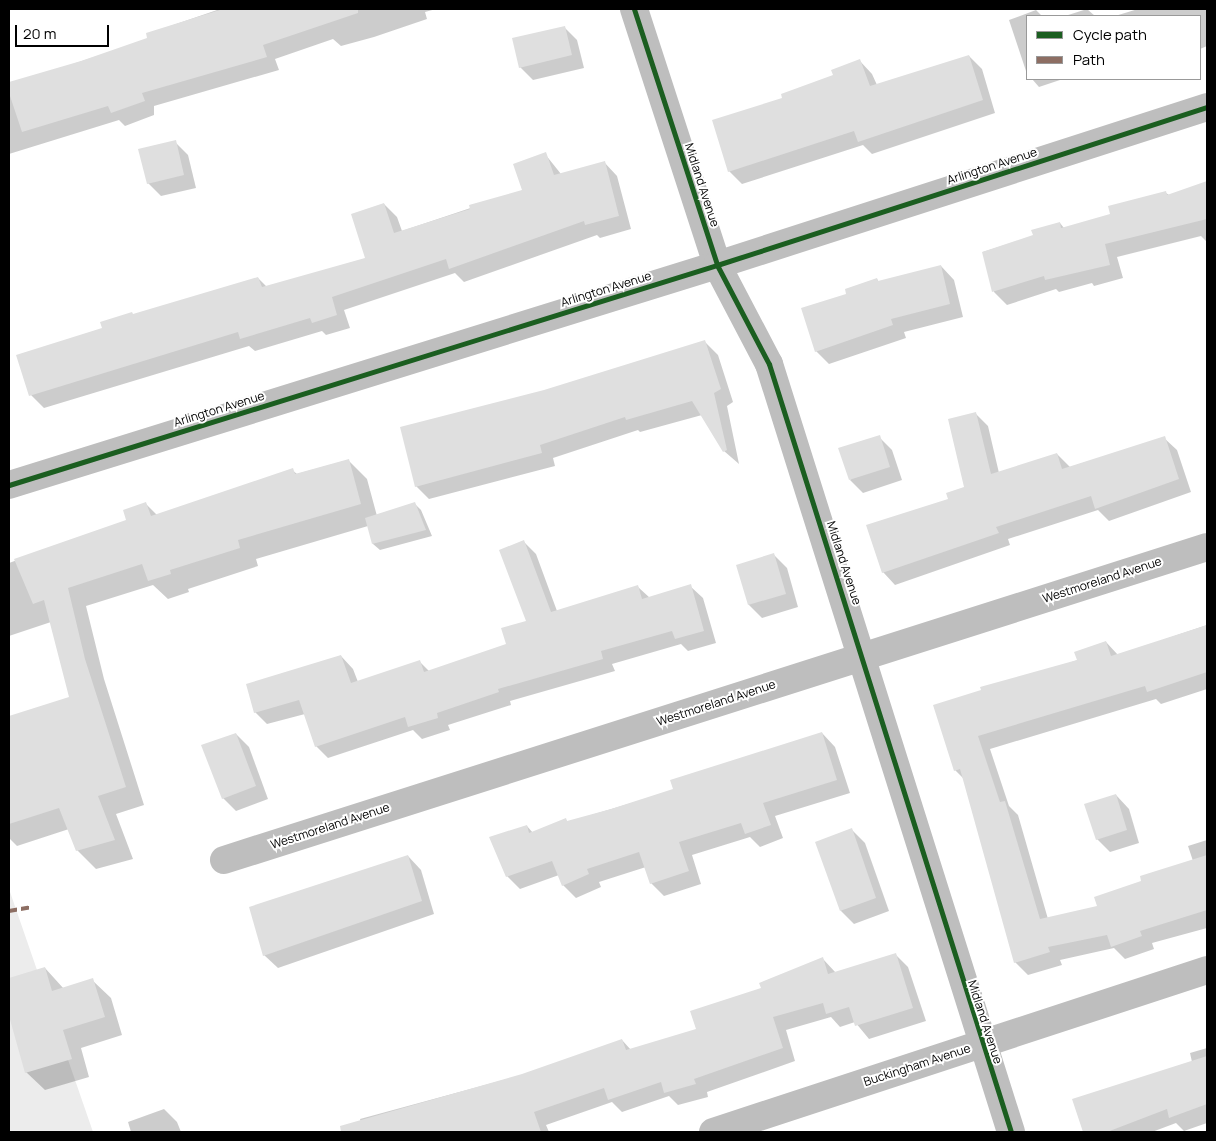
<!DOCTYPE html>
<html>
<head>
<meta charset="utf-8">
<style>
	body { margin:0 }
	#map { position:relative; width:1216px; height:1141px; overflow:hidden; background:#fff; font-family:Manrope,sans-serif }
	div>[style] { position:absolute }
	.green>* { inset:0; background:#ececec }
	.shadow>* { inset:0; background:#0003 }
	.building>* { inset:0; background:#dfdfdf }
	.minor>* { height:28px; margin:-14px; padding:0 14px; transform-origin:14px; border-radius:14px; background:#bebebe }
	.quiet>* { height:4px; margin-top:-2px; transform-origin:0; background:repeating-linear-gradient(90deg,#8d6e63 0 8px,transparent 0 12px) }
	.cycleway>* { height:5px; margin:-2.5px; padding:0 2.5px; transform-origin:2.5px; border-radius:2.5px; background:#1b5e20 }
	span { translate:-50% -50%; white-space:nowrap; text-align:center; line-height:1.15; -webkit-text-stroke:4px #fff; paint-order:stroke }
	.street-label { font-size:12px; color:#000 }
	.frame { position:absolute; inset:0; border:10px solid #000; pointer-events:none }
	.legend { position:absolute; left:1026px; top:15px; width:175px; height:65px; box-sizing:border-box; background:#fff; border:1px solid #999; margin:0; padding:6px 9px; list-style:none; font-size:15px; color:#000 }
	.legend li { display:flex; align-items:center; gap:10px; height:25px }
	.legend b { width:25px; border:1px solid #999 }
	.scale { position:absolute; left:15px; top:25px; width:94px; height:22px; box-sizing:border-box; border:2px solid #000; border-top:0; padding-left:6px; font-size:15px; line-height:18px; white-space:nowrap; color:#000; -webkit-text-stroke:4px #fff; paint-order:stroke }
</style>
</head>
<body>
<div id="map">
	<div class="green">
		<i style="clip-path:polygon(9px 889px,93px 1132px,9px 1132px)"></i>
	</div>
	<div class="shadow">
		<i style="clip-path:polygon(220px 9px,436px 9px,425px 12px,427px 19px,374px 37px,341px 46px,333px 39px,275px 59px,279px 70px,154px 106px,154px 115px,125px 126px,119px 120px,9px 154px,9px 85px,149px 39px,147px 34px)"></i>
		<i style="clip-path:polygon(1087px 9px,1095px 16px,1065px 16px)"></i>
		<i style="clip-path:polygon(1138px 9px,1207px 9px,1207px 46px,1200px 49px,1200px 16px,1115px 16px)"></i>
		<i style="clip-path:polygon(1036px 10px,1042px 16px,1027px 16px,1027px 74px,1009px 20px)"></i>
		<i style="clip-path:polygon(564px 27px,577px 40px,584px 68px,533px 80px,520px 67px)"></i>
		<i style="clip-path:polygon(969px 56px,982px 69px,995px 113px,872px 154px,863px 145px,742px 184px,729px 171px,784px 99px,834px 76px,859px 60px,872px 74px,877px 85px)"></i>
		<i style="clip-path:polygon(1032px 79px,1063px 79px,1039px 87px)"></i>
		<i style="clip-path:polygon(175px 142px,188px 155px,196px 188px,161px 196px,148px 183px)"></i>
		<i style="clip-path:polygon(545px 154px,561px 174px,604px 162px,617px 176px,631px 229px,600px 238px,597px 235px,464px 282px,455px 273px,344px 310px,350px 328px,326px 335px,322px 331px,255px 351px,249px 346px,44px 408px,31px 395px,103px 328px,134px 315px,258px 278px,267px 287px,367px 259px,384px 204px,397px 217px,402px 231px,524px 190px)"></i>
		<i style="clip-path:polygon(1207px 183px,1207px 242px,1201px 236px,1117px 257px,1123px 278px,1094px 286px,1092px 283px,1059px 292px,1056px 289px,1007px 305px,994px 292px,983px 252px,1034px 236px,1060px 223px,1064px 228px,1112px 215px,1166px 193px,1169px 195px)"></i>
		<i style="clip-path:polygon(941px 266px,954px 280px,963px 317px,904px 332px,906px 338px,829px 364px,816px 351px,877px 279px,879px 282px)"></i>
		<i style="clip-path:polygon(705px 342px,718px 355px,733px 402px,727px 406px,739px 464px,724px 451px,702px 415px,640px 432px,638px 430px,553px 458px,555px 466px,429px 499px,416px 486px,545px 391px)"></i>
		<i style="clip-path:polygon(976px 414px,988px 426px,999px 473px,1057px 454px,1070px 467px,1164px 438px,1177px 450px,1191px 492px,1109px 521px,1098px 510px,1008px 539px,1010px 545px,895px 585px,883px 572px,949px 500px,966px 488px)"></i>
		<i style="clip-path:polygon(879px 437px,892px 450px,902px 480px,863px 493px,850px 480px)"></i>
		<i style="clip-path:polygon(348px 460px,367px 479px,377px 516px,415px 504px,421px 510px,432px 536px,380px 550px,373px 544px,368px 526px,256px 559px,258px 566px,188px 589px,189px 592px,168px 599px,153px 585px,86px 606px,104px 679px,144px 805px,116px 814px,133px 859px,96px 869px,77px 850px,69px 829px,17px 846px,9px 838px,9px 717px,71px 698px,51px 622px,9px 636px,9px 563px,128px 520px,146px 504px,157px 515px,292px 470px,297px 474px)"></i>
		<i style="clip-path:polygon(524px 542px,536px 554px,557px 611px,638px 587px,650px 598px,690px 586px,703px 598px,716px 643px,688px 651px,681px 644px,612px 664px,615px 671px,510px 701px,511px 705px,448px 725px,450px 730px,422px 739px,413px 730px,328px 758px,316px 746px,305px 714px,267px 724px,255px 712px,341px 656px,353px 669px,358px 682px,420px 662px,430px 672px,507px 645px,528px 621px)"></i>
		<i style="clip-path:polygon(774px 555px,787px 568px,798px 607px,762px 618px,749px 605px,737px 566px)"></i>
		<i style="clip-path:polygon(1207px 625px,1207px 689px,1161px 704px,1156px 699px,990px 749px,1009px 806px,1018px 815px,1048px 919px,1099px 907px,1143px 881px,1193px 861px,1188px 846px,1207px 840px,1207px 928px,1152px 943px,1154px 949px,1125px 959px,1114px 948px,1060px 960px,1062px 965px,1028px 975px,1015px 962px,964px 779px,955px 770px,934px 706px,1078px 660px,1106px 642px,1118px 655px)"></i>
		<i style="clip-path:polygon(822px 733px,835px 747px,850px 793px,775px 816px,783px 838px,760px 847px,750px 837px,692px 855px,701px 884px,664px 896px,651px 883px,646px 867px,599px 882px,601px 887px,576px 898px,563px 885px,559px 875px,520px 889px,507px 876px,527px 826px,533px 833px,565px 819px,568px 822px,675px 790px)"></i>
		<i style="clip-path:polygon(236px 734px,249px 747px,268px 799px,236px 811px,223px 798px)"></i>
		<i style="clip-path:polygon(1116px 795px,1129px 809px,1139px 843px,1110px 852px,1097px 839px)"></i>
		<i style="clip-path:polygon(852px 830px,865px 843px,889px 911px,854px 924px,841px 911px)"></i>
		<i style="clip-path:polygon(408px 856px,421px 870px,434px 914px,278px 968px,264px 955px)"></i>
		<i style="clip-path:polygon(895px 954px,908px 967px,926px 1021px,869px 1039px,855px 1022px,840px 1027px,831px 1017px,786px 1030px,795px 1061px,707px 1092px,708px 1097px,678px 1105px,669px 1096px,622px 1112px,612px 1102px,546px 1125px,549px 1132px,364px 1132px,360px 1119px,522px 1075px,622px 1040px,631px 1050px,698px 1030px,763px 989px,823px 959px,836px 973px)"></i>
		<i style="clip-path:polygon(45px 968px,64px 989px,92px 980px,111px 998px,122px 1035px,81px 1048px,89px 1077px,45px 1090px,26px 1072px,9px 1011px,9px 979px)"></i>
		<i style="clip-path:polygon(1207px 1048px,1207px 1123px,1184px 1131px,1176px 1123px,1152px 1132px,1085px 1132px,1074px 1100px,1192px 1062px,1190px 1053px)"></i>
		<i style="clip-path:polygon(164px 1109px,177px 1122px,181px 1132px,131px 1132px,128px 1122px)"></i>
	</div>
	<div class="building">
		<i style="clip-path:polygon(223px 9px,358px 9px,358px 13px,263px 45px,267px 57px,142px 93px,145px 101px,111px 113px,108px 106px,22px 132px,9px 93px,9px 82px,81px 61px,147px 38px,146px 33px)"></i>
		<i style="clip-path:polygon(565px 26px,572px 55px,519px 68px,512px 38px)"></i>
		<i style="clip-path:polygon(969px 55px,983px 100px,858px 142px,854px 131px,728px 172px,712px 120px,782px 98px,781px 94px,833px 75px,831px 70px,860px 59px,870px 86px)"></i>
		<i style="clip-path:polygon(176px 140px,184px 175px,147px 184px,138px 149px)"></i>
		<i style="clip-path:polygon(546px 152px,554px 175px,605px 161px,619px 216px,585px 225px,584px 221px,449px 269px,446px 259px,332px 297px,337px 315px,312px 323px,310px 318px,240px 339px,238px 332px,29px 396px,16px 355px,102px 328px,100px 322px,132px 312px,133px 314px,258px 277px,262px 287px,365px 258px,351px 214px,384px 203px,394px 233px,470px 209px,469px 205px,522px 190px,513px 164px)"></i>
		<i style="clip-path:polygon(1207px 181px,1207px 219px,1105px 244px,1110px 265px,1045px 280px,1044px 276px,992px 292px,982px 252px,1033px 235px,1031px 230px,1060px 222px,1061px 228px,1110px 214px,1108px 206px,1166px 191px,1167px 195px)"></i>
		<i style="clip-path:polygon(941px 265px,950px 304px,891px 319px,893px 325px,815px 352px,801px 308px,846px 294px,845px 289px,877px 278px,878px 281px)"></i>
		<i style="clip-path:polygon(705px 340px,721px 389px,714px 393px,727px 450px,723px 452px,692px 401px,626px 420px,625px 417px,540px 445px,542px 453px,415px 487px,400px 427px,544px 390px)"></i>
		<i style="clip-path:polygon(976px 412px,991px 474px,1057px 453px,1062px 469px,1165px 436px,1179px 479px,1095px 509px,1091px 496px,996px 527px,999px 533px,882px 573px,866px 525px,948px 499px,946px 493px,964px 487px,948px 419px)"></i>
		<i style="clip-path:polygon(880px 435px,890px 467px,849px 480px,838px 448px)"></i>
		<i style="clip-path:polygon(349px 459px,361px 504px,238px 540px,240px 548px,170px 570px,171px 574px,148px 581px,142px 564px,68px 588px,85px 659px,126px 787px,98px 796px,115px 840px,76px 851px,59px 808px,9px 824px,9px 716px,69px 697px,44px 600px,33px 604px,14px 559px,126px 520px,123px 510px,146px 502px,151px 516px,293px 468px,295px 474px)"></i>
		<i style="clip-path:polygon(415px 502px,426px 530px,372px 544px,365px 518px)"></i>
		<i style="clip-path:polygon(524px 540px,551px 612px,638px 585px,642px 599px,691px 584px,704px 631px,675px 639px,672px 631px,601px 651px,603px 659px,498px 689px,499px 692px,437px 713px,438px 718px,408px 727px,405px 717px,315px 747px,299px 700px,254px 713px,246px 684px,341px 655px,351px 683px,420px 660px,424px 672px,506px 644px,501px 628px,526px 621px,499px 550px)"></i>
		<i style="clip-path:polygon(774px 553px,786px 594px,748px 605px,736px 565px)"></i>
		<i style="clip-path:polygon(1207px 625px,1207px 672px,1147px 692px,1145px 686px,978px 736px,1000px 802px,1005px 801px,1040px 919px,1097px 906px,1094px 897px,1141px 881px,1140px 876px,1207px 855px,1207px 910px,1140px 931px,1142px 936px,1111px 947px,1107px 935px,1048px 947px,1050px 952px,1014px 963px,960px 769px,954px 771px,933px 705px,981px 690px,980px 687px,1077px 660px,1074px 652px,1106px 641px,1111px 656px)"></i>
		<i style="clip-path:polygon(822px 732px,837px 780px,763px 803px,771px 825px,745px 834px,741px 823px,679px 842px,689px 871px,650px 884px,639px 852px,587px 869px,589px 874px,562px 886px,552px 861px,506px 877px,489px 837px,527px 825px,529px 833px,566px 818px,567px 821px,611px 809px,673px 789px,670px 780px)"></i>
		<i style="clip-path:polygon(236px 733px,256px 786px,222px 799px,201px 745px)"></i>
		<i style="clip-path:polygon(1116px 794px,1127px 830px,1096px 840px,1084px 804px)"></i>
		<i style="clip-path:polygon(852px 828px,876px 898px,840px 911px,815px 842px)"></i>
		<i style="clip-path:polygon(408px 855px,422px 901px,263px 956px,249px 907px)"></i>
		<i style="clip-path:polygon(896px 953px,913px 1008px,855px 1026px,849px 1007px,826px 1014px,823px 1003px,773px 1017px,783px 1048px,694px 1079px,696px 1084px,664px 1093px,661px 1082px,608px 1100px,604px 1088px,534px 1112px,541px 1132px,341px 1132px,340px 1126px,522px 1074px,622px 1039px,626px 1050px,696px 1029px,690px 1011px,761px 988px,759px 983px,823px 957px,828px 974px)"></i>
		<i style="clip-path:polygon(45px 967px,52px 991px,93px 978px,105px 1017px,63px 1030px,72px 1059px,25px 1073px,9px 1016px,9px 978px)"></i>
		<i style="clip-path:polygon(1207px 1056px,1207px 1104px,1169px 1118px,1167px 1109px,1107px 1132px,1083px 1132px,1072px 1099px)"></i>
	</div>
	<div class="minor">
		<i style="left:634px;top:9px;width:269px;rotate:72deg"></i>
		<i style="left:717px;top:265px;width:112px;rotate:62.3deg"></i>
		<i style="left:769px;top:364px;width:805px;rotate:72.51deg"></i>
		<i style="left:9px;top:485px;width:741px;rotate:-17.26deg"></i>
		<i style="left:717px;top:265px;width:515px;rotate:-17.87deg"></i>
		<i style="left:224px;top:860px;width:1032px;rotate:-17.66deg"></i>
		<i style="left:713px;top:1132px;width:520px;rotate:-18.16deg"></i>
	</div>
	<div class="quiet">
		<i style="left:9px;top:911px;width:22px;rotate:-10deg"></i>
	</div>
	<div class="cycleway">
		<i style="left:634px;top:9px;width:269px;rotate:72deg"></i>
		<i style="left:717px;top:265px;width:112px;rotate:62.3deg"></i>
		<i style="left:769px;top:364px;width:805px;rotate:72.51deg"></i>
		<i style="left:9px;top:485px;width:741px;rotate:-17.26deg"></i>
		<i style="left:717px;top:265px;width:515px;rotate:-17.87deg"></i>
	</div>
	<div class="street-label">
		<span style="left:992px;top:166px;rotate:-18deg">Arlington Avenue</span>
		<span style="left:702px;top:185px;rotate:72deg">Midland Avenue</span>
		<span style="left:606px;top:289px;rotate:-17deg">Arlington Avenue</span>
		<span style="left:219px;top:409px;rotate:-17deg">Arlington Avenue</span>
		<span style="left:844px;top:563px;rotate:72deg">Midland Avenue</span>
		<span style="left:1102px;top:580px;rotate:-18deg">Westmoreland Avenue</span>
		<span style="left:716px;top:703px;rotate:-18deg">Westmoreland Avenue</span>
		<span style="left:330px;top:826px;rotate:-18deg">Westmoreland Avenue</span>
		<span style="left:985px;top:1022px;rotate:72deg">Midland Avenue</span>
		<span style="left:917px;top:1065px;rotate:-18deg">Buckingham Avenue</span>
	</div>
	<div class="frame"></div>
	<ul class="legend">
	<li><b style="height:6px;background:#1b5e20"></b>Cycle path</li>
	<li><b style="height:6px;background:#8d6e63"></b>Path</li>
	</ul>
	<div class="scale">20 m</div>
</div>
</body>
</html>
